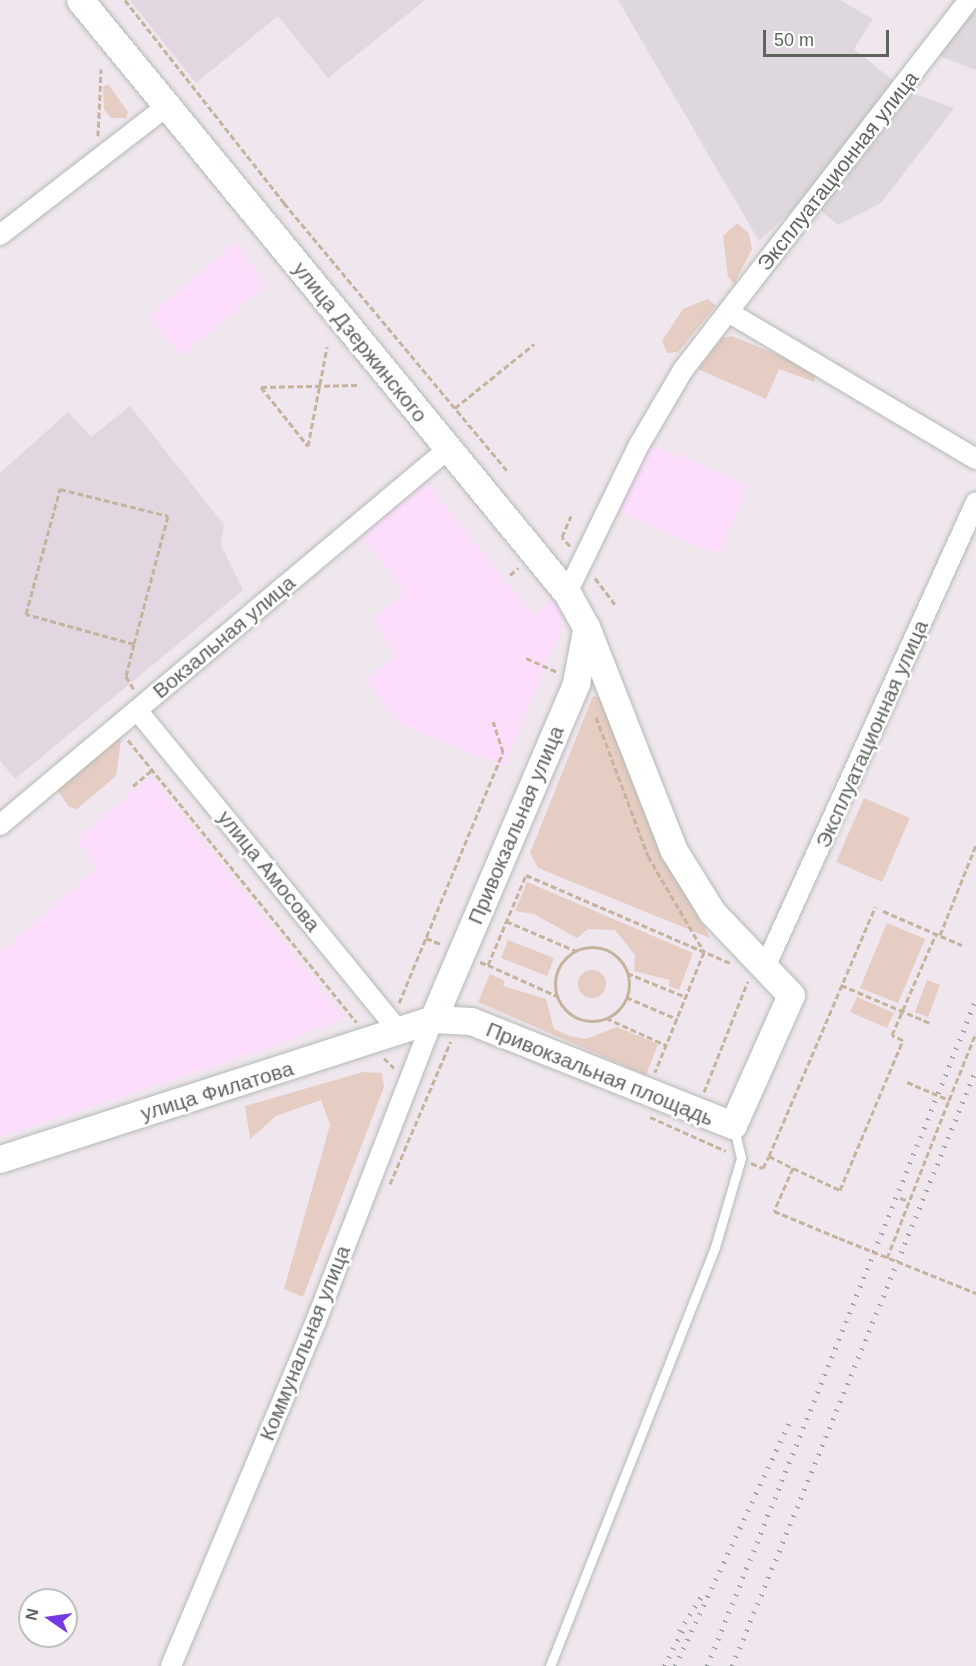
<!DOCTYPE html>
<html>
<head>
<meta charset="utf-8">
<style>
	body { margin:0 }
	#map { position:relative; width:976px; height:1666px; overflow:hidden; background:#efe6ee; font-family:Arial,sans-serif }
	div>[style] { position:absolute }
	.commercial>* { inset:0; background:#fcddfb }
	.industrial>* { inset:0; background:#ded8de }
	.education>* { inset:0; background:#e2d7e1 }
	.green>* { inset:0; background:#e5cdc3 }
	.round { border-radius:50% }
	.path>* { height:3px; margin-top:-1.5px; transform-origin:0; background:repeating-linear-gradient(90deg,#c5b39d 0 6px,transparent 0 9px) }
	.path>.ring { margin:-1.5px; padding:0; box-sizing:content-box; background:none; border:3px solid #c5b39d; border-radius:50% }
	.roads { filter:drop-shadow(0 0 2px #b4bab3) drop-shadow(0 0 2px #b4bab3) }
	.lane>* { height:9px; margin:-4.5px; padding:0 4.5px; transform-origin:4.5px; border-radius:4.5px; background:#fff }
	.street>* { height:20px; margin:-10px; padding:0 10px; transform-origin:10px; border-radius:10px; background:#fff }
	.secondary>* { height:27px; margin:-13.5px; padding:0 13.5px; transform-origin:13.5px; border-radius:13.5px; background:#fff }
	.rail>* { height:4.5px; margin-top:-2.25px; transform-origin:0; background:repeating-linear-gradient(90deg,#9fa29f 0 1.5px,transparent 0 9.5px) }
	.path-bridge>* { height:3px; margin-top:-1.5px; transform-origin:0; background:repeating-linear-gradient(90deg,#c5b39d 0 6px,transparent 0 9px) }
	span { translate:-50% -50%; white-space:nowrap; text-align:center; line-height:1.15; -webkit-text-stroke:5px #fff; paint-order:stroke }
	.street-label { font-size:21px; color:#5f655d }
	.north { position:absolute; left:18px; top:1588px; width:60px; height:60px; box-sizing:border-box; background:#fff; border:2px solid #bfc1be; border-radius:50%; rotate:283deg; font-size:16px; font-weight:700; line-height:24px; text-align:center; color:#5f655d }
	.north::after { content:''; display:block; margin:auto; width:21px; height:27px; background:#7439e2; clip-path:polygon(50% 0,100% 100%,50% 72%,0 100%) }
	.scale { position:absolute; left:763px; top:30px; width:126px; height:27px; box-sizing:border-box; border:3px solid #5f655d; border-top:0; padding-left:8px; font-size:18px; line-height:21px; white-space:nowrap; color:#5f655d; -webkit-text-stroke:4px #fff; paint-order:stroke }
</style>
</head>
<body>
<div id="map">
	<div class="commercial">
		<i style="clip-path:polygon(235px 243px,267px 284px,182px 356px,148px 317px)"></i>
		<i style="clip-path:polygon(651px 444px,748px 485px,719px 555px,618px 511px)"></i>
		<i style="clip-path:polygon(425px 481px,533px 615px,552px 600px,562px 612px,561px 630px,504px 766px,401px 725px,366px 680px,396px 656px,373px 619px,405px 592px,361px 536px)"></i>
		<i style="clip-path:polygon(151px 776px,344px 1017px,285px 1043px,0 1137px,0 953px,97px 868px,76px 840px)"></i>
	</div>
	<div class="industrial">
		<i style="clip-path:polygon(618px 0,840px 0,873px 19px,854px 49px,895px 82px,806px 197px,759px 241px)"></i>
		<i style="clip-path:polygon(976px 6px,976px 70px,939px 56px)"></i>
		<i style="clip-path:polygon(912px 93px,954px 108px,881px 203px,838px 225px,819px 209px)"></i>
	</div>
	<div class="education">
		<i style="clip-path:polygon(130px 0,425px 0,328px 78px,278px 16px,196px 83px)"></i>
		<i style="clip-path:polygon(130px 406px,224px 525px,221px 545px,243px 590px,15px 779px,0 761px,0 473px,68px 412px,91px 437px)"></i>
	</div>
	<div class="green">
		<i style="clip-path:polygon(108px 84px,128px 112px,126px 118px,111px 118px,104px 109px,103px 87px)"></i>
		<i style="clip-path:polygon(737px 223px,749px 234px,752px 249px,734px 284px,728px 277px,723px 236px)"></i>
		<i style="clip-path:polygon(708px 299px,716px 306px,678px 352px,667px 353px,662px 341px,683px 309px)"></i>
		<i style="clip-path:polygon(732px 336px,817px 371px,814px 382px,779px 369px,766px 399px,698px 369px,722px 338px)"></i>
		<i style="clip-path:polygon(593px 696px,600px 698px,652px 832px,710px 938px,538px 868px,530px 853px)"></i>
		<i style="clip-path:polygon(116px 736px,121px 740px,116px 776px,77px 809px,69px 807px,58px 791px,60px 784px)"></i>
		<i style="clip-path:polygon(864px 798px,910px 818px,882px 882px,836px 862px)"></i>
		<i style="clip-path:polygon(527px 882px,693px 953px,679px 990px,669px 986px,670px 980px,634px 971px,635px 955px,615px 930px,588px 929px,577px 938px,534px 914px,515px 911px)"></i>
		<i style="clip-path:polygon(887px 923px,925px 939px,898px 1003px,860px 988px)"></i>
		<i style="clip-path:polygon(508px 940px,554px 958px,547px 976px,501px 958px)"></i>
		<i class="round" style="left:578px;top:970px;width:28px;height:28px"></i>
		<i style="clip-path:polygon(490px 974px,505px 981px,503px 986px,546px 999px,554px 1029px,570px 1036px,586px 1039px,617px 1027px,658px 1044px,646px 1075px,478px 1002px)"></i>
		<i style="clip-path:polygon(927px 980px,940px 985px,928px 1017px,915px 1012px)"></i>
		<i style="clip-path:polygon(857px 997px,894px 1013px,887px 1028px,850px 1012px)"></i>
		<i style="clip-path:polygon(363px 1072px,382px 1073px,384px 1087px,303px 1297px,284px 1289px,330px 1125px,321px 1100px,276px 1116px,250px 1139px,245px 1106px)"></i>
	</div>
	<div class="path">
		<i style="left:125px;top:0;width:258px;rotate:51.9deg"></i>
		<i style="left:284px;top:203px;width:350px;rotate:50.2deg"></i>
		<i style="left:98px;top:136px;width:67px;rotate:-87.4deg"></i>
		<i style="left:261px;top:387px;width:97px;rotate:-1.2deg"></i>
		<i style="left:261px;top:387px;width:75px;rotate:51.5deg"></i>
		<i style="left:455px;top:408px;width:102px;rotate:-39deg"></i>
		<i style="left:308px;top:446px;width:101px;rotate:-79.1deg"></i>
		<i style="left:60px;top:489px;width:111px;rotate:14deg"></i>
		<i style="left:168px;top:516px;width:132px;rotate:104.9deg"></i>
		<i style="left:134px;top:644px;width:112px;rotate:-164.5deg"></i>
		<i style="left:26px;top:614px;width:130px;rotate:-74.8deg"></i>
		<i style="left:570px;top:546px;width:12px;rotate:-132deg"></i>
		<i style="left:562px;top:537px;width:23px;rotate:-67deg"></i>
		<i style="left:510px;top:575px;width:11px;rotate:-41deg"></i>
		<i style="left:595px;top:578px;width:36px;rotate:53deg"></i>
		<i style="left:134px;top:644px;width:33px;rotate:104deg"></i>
		<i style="left:126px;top:676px;width:16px;rotate:60deg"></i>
		<i style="left:526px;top:658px;width:34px;rotate:24deg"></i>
		<i style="left:596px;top:717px;width:148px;rotate:69.5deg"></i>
		<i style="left:648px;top:856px;width:111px;rotate:59.7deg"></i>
		<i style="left:704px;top:952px;width:130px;rotate:112.2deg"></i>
		<i style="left:128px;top:740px;width:363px;rotate:51deg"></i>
		<i style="left:133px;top:786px;width:25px;rotate:-40deg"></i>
		<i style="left:883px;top:911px;width:86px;rotate:23.3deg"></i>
		<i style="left:506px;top:921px;width:76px;rotate:23.2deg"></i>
		<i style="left:940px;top:935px;width:97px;rotate:-68.2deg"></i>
		<i style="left:426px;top:938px;width:16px;rotate:22deg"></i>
		<i class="ring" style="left:555px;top:947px;width:71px;height:71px"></i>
		<i style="left:480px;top:962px;width:9px;rotate:21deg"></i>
		<i style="left:488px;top:965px;width:98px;rotate:-67.1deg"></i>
		<i style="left:526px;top:875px;width:222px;rotate:23.3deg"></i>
		<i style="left:488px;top:965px;width:76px;rotate:24.2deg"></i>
		<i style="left:627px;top:973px;width:64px;rotate:22.1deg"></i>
		<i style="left:841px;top:985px;width:97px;rotate:23.1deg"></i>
		<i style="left:626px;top:997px;width:56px;rotate:23.3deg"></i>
		<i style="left:399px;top:1003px;width:272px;rotate:-67.5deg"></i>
		<i style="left:503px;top:752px;width:32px;rotate:-108deg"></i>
		<i style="left:606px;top:1018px;width:66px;rotate:24.2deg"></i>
		<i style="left:384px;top:1058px;width:14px;rotate:45deg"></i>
		<i style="left:907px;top:1082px;width:46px;rotate:23.2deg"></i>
		<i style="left:949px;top:1100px;width:72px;rotate:-68.1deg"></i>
		<i style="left:704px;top:1092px;width:119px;rotate:-68.4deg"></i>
		<i style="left:650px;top:1117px;width:83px;rotate:24.1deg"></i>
		<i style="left:769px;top:1156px;width:271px;rotate:-66.9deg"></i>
		<i style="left:751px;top:1163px;width:13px;rotate:23deg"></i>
		<i style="left:763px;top:1168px;width:13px;rotate:-63deg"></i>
		<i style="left:769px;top:1156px;width:27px;rotate:27deg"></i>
		<i style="left:793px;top:1168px;width:47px;rotate:113.8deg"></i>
		<i style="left:774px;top:1211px;width:70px;rotate:22.6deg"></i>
		<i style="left:793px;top:1168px;width:52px;rotate:25.1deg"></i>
		<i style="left:840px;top:1190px;width:163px;rotate:-67.2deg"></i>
		<i style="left:903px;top:1040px;width:12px;rotate:-156deg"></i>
		<i style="left:892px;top:1035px;width:110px;rotate:-66.5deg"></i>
		<i style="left:390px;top:1184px;width:155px;rotate:-66.9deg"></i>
		<i style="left:900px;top:1198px;width:9px;rotate:18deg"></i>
		<i style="left:887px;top:1258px;width:170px;rotate:-68.6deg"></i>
	</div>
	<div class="roads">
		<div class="lane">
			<i style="left:550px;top:1666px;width:450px;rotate:-68.5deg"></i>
			<i style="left:715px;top:1247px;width:93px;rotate:-73.7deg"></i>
			<i style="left:741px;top:1158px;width:32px;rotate:-103deg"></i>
		</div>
		<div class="street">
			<i style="left:0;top:235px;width:211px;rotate:-37.7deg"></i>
			<i style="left:730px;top:313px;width:286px;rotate:30.7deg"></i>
			<i style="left:567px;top:593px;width:165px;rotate:-64.1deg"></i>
			<i style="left:639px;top:445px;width:87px;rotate:-59.6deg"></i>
			<i style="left:683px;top:370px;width:468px;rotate:-52.3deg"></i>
			<i style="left:137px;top:710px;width:416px;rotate:50.8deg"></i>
			<i style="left:0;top:825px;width:585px;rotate:-40.01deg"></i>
			<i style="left:766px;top:965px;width:508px;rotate:-65.6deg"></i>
			<i style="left:171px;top:1666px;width:374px;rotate:-67.2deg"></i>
			<i style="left:316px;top:1321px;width:324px;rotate:-68.8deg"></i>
		</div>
		<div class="secondary">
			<i style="left:433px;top:1019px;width:365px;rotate:-66.9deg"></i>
			<i style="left:576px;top:683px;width:54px;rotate:-79.3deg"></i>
			<i style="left:0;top:1159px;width:455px;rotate:-17.9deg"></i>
			<i style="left:433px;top:1019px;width:38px;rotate:3deg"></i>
			<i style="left:471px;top:1021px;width:282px;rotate:21.7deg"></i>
			<i style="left:733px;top:1125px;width:142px;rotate:-66deg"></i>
			<i style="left:791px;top:995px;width:115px;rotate:-133.6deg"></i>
			<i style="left:712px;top:912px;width:72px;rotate:-121.9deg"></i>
			<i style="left:674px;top:851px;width:241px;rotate:-111.4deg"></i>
			<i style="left:586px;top:627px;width:39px;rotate:-119deg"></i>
			<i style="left:567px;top:593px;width:767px;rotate:-129.39deg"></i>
		</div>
	</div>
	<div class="rail">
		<i style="left:679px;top:1631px;width:43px;rotate:-57.4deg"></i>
		<i style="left:664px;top:1666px;width:47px;rotate:-62.4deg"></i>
		<i style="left:675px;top:1666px;width:268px;rotate:-64.9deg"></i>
		<i style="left:707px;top:1666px;width:719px;rotate:-68.04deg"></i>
		<i style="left:732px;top:1666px;width:645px;rotate:-67.77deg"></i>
	</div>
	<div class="path-bridge">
		<i style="left:839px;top:1238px;width:148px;rotate:21.9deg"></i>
	</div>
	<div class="street-label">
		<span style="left:838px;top:171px;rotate:-52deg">Эксплуатационная улица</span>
		<span style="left:360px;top:342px;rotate:51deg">улица Дзержинского</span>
		<span style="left:224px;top:637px;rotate:-40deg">Вокзальная улица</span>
		<span style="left:872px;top:734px;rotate:-66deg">Эксплуатационная улица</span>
		<span style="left:516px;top:825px;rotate:-67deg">Привокзальная улица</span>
		<span style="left:269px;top:871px;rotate:51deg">улица Амосова</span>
		<span style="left:600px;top:1074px;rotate:22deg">Привокзальная площадь</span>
		<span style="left:217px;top:1091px;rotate:-17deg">улица Филатова</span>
		<span style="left:305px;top:1343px;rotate:-68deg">Коммунальная улица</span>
	</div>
	<div class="north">N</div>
	<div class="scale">50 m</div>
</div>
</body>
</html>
